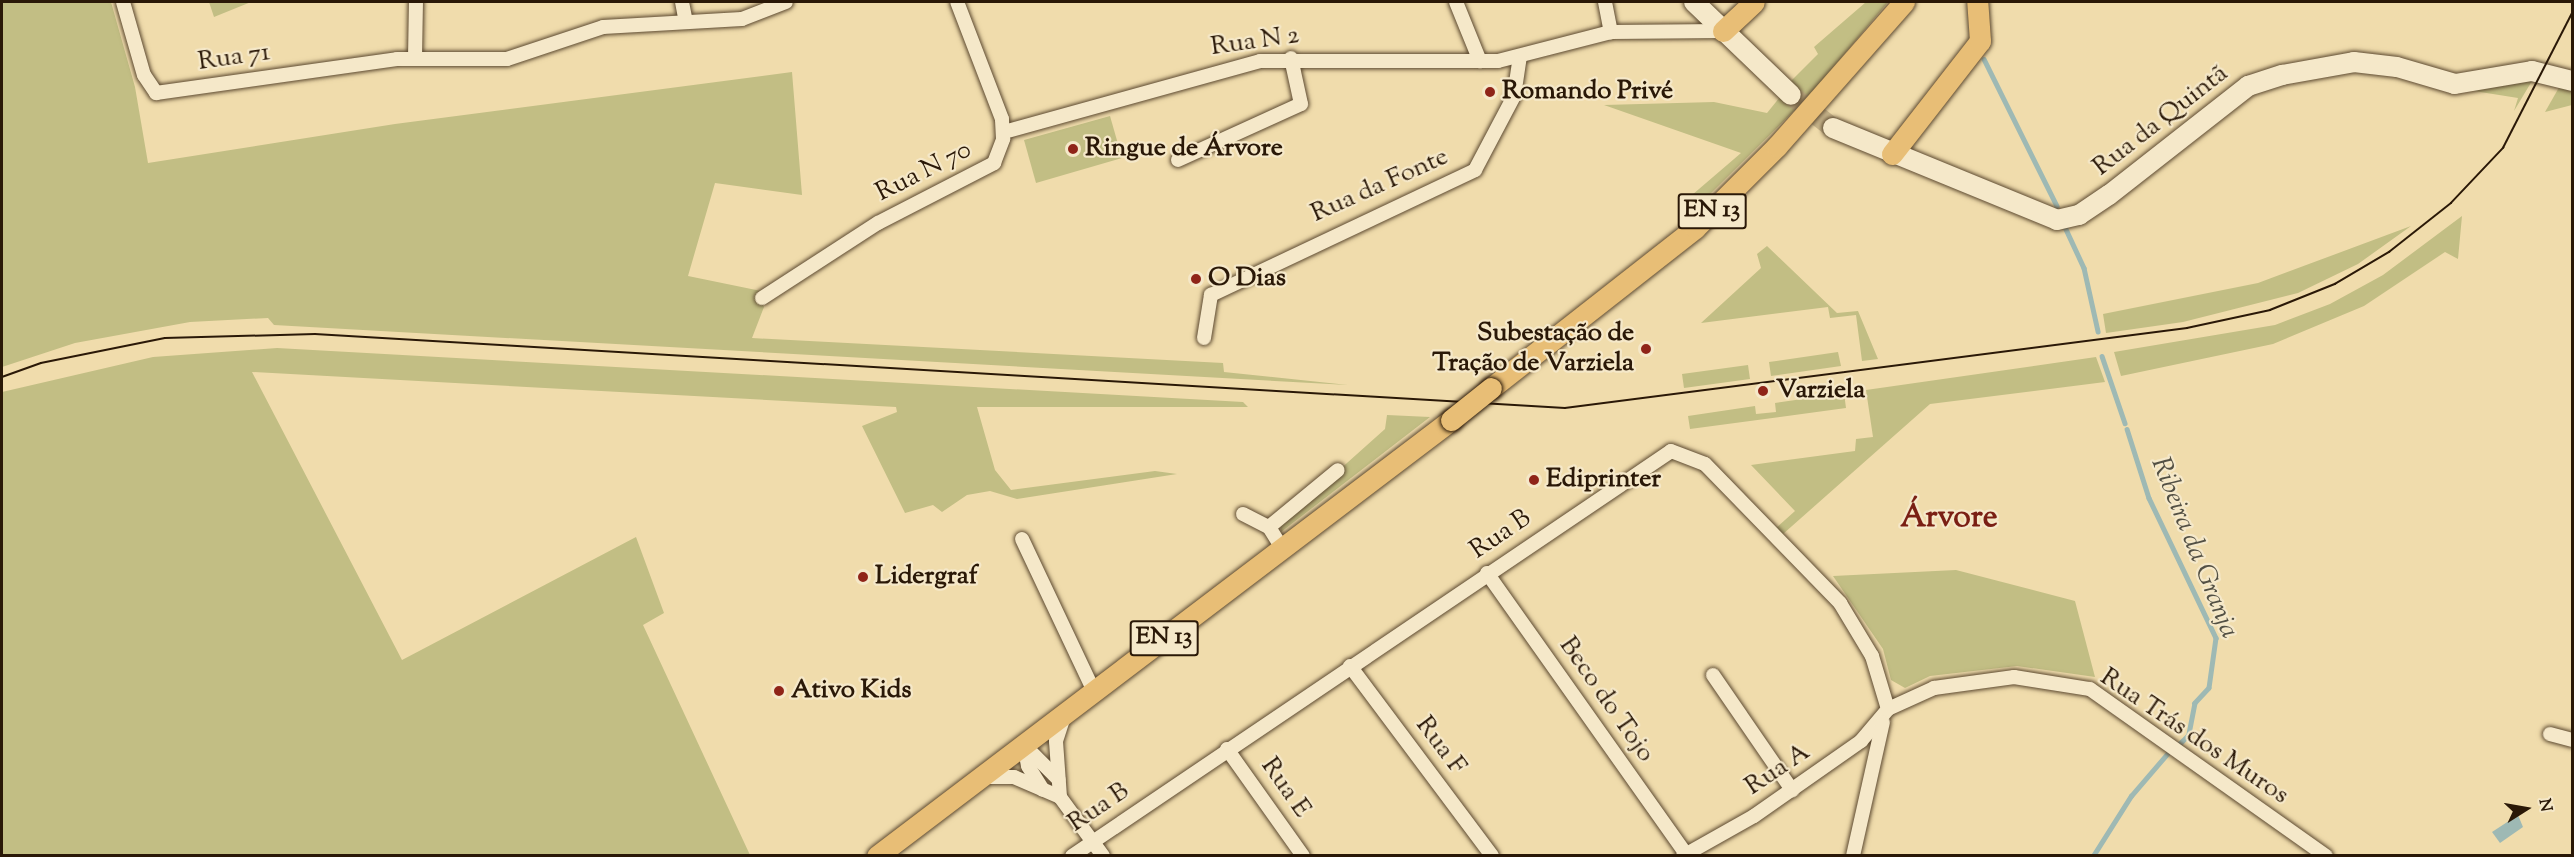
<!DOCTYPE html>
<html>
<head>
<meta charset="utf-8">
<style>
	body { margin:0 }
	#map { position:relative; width:2574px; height:857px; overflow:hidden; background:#f0dcac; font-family:"Sorts Mill Goudy",serif }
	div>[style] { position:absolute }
	.green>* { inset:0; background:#c2be84 }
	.water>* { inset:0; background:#9eb9b4 }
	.stream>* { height:4.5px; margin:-2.25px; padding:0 2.25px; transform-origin:2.25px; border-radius:2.25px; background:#9eb9b4 }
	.secondary-tunnel>* { height:20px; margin-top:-10px; transform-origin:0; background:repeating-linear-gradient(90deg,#c8b58b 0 20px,transparent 0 30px) }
	.roads { filter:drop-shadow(0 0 2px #5c4930) drop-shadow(0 0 2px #5c4930) }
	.street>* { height:14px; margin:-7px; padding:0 7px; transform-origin:7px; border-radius:7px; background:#f5e8c9 }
	.secondary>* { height:20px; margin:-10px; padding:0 10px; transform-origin:10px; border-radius:10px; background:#f5e8c9 }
	.primary>* { height:21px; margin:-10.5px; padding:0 10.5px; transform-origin:10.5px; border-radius:10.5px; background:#e8be76 }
	.tram>* { height:1.5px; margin:-0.75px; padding:0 0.75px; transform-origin:0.75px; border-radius:0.75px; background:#2a1807 }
	.bridges { filter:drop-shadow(0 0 2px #2a1807) drop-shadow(0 0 2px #2a1807) }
	.primary-bridge>* { height:21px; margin:-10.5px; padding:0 10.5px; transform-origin:10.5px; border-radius:10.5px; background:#e8be76 }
	.dots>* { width:16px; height:16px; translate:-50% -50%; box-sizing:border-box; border:3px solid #f5e8c9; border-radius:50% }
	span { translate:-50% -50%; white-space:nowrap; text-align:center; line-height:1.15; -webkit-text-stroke:4.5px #f5e8c9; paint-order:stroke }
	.shield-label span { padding:2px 4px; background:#f5e8c9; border:2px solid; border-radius:4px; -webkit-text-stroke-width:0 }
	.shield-label { font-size:24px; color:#2a1807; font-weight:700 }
	.street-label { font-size:26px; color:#2a1807 }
	.poi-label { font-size:26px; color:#2a1807; font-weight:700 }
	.left { translate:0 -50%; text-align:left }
	.right { translate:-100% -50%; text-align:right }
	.water-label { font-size:27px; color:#535044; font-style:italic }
	.district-label { font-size:32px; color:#7a1f14; font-weight:700 }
	.frame { position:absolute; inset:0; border:3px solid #2a1807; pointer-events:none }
	.north { position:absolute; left:2496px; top:779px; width:60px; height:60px; -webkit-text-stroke:4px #f5e8c9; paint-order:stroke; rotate:79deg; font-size:16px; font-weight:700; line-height:24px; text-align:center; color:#2a1807 }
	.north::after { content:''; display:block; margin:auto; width:21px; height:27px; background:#2a1807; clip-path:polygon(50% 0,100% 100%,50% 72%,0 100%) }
</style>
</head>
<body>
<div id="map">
	<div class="green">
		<i style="clip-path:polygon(2px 2px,111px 2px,135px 87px,148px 163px,395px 124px,792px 72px,802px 195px,715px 183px,688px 276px,761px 291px,764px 307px,752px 338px,1223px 363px,1224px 372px,1348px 385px,274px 325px,268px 318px,190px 322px,75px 343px,2px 367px)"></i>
		<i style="clip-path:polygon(209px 2px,251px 2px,214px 17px)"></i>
		<i style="clip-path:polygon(1866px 2px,1888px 2px,1810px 95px,1701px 203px,1685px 201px,1741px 153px,1604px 105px,1714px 102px,1767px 113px,1780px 97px,1789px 101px,1798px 88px,1791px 81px,1818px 54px,1814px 47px)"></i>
		<i style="clip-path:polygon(2532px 81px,2514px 111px,2518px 98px,2474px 91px)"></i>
		<i style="clip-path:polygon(2561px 84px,2572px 88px,2572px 105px,2545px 112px)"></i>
		<i style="clip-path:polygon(1110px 116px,1122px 158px,1036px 183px,1024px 140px)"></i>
		<i style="clip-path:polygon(2462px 216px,2458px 259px,2445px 252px,2364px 306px,2273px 344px,2121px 376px,2114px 352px,2275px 325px,2330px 304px,2383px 275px)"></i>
		<i style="clip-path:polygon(2411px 226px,2358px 264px,2298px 293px,2183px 322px,2106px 333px,2103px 314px,2258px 283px)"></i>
		<i style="clip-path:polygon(1767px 246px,1837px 313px,1858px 311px,1878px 359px,1862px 361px,1856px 315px,1830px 318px,1828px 307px,1701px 323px,1761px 268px,1757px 254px)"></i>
		<i style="clip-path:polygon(277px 348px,1243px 402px,1248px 407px,977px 407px,995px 470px,1011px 490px,1155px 471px,1177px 474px,1017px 499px,990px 491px,967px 495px,942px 512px,933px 505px,905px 513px,862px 426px,897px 412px,896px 407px,252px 372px,402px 660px,636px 537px,664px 613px,643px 625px,750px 855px,2px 855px,2px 392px,153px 357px)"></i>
		<i style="clip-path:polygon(1838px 352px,1841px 366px,1771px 376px,1769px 362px)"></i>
		<i style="clip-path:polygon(2096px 357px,2105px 382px,1930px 404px,1783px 534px,1776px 528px,1795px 511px,1751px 465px,1855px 451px,1856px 439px,1873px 437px,1866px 390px)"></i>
		<i style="clip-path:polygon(1748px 365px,1750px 379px,1684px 388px,1682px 374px)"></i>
		<i style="clip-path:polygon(1844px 393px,1846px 408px,1690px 429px,1688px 416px,1755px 406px,1756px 414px,1776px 412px,1775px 403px)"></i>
		<i style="clip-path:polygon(1387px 415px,1430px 417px,1281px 532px,1281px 522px,1385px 429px)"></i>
		<i style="clip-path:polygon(1956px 570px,2075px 601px,2095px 677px,2017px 666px,1930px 676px,1905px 688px,1891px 680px,1883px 649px,1833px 576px)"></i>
	</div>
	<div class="water">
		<i style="clip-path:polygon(2518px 815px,2523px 827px,2500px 843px,2492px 832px)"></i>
	</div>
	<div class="stream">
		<i style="left:1984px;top:59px;width:164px;rotate:63.6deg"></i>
		<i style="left:2065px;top:227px;width:45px;rotate:65.1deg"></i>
		<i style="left:2084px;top:268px;width:65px;rotate:77.5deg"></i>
		<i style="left:2102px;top:356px;width:71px;rotate:71.1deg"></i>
		<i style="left:2127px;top:429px;width:72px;rotate:72.3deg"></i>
		<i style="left:2149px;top:498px;width:155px;rotate:64.4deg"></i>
		<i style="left:2216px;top:638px;width:50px;rotate:98deg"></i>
		<i style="left:2209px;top:688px;width:21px;rotate:133deg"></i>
		<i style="left:2195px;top:703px;width:33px;rotate:101deg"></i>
		<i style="left:2189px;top:735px;width:13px;rotate:135deg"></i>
		<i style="left:2093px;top:856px;width:71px;rotate:-57.7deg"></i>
		<i style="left:2131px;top:796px;width:55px;rotate:-49.4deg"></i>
	</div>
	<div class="secondary-tunnel">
		<i style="left:1791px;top:95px;width:53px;rotate:38.2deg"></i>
	</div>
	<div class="roads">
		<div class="street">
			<i style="left:123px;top:2px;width:76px;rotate:74deg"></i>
			<i style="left:144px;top:75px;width:22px;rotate:56deg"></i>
			<i style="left:156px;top:93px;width:243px;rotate:-8deg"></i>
			<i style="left:397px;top:59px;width:110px"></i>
			<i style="left:507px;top:59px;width:101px;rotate:-18.4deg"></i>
			<i style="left:603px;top:27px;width:139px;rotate:-3.3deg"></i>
			<i style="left:742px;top:19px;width:47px;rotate:-21.1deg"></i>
			<i style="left:682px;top:2px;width:20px;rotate:79deg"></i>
			<i style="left:1456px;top:2px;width:64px;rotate:67.9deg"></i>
			<i style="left:1605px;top:2px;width:31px;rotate:79deg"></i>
			<i style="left:415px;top:58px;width:56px;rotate:-89deg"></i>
			<i style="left:1004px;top:132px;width:266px;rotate:-15.5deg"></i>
			<i style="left:1260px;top:61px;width:238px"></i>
			<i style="left:1498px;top:61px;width:117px;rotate:-14.4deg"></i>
			<i style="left:1611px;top:32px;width:112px;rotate:-0.5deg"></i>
			<i style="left:1178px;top:160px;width:135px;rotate:-24.5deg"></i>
			<i style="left:1301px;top:104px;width:47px;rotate:-102.3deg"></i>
			<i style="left:762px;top:298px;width:138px;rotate:-32.9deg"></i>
			<i style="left:878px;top:223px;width:131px;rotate:-27.3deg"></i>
			<i style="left:994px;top:163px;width:26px;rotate:-69deg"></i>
			<i style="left:1003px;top:139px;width:20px;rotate:-93deg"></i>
			<i style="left:1002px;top:119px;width:125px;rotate:-111deg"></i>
			<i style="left:1204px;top:338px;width:44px;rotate:-80.8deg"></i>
			<i style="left:1211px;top:295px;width:292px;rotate:-25.3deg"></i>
			<i style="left:1475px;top:170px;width:84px;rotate:-62.2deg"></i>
			<i style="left:1514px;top:96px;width:40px;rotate:-81.5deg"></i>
			<i style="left:1243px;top:514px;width:29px;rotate:27deg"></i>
			<i style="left:1022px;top:539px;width:168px;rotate:64.7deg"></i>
			<i style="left:1282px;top:548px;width:25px;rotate:-122deg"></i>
			<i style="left:1269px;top:527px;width:89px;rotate:-39.6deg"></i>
			<i style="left:1487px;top:573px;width:344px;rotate:54.7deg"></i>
			<i style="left:1350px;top:666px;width:237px;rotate:53.2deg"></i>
			<i style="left:1713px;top:675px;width:140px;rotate:55.5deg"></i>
			<i style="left:2550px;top:734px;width:23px;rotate:15deg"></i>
			<i style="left:1024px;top:745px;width:49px;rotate:45deg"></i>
			<i style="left:1024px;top:745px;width:21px;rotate:79deg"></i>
			<i style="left:1028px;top:766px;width:28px;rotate:58deg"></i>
			<i style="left:1227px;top:749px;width:131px;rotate:54.6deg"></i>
			<i style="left:982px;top:777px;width:32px"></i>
			<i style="left:1014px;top:777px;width:50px;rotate:23.5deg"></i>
			<i style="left:1060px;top:797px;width:73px;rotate:53.9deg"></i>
			<i style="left:1060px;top:797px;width:56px;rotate:-94.1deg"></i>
			<i style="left:1056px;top:741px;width:28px;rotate:-72deg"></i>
			<i style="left:1072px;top:856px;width:723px;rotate:-34.06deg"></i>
			<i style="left:1671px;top:451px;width:36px;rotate:21deg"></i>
			<i style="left:1705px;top:464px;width:194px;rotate:45.8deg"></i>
			<i style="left:1840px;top:603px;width:62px;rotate:58.9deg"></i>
			<i style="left:1872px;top:656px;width:55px;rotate:73.2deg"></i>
			<i style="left:1683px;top:856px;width:81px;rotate:-29.4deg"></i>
			<i style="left:1754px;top:816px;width:131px;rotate:-35deg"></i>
			<i style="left:1861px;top:741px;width:42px;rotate:-49.8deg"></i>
			<i style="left:1888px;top:709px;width:51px;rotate:-24.5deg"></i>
			<i style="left:1934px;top:688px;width:81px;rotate:-7.8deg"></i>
			<i style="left:2014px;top:677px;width:77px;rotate:9deg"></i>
			<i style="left:2090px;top:689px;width:289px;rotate:35.3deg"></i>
			<i style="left:1853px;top:856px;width:137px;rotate:-77.4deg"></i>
		</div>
		<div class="secondary">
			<i style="left:1694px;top:2px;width:134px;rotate:43.8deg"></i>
			<i style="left:1833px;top:128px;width:242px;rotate:22.3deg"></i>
			<i style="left:2057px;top:220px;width:23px;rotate:-13deg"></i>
			<i style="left:2079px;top:215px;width:36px;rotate:-34deg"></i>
			<i style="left:2109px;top:195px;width:177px;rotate:-38.1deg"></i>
			<i style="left:2248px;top:86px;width:36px;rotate:-18deg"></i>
			<i style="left:2282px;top:75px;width:73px;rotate:-10.2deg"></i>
			<i style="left:2354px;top:62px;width:43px;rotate:6.6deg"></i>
			<i style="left:2397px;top:67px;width:60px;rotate:16.3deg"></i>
			<i style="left:2455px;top:84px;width:78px;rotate:-9.6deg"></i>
			<i style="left:2532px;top:71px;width:41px;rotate:14deg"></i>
		</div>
		<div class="primary">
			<i style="left:1723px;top:31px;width:42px;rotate:-43.1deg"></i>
			<i style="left:1892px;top:154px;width:143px;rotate:-52.1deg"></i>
			<i style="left:1980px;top:41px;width:39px;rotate:-94deg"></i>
			<i style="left:1491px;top:388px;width:259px;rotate:-38.1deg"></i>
			<i style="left:1695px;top:228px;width:116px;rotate:-45deg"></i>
			<i style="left:1777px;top:146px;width:192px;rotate:-48.6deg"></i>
			<i style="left:877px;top:856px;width:721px;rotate:-37.22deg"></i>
		</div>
	</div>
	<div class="tram">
		<i style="left:2px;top:377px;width:41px;rotate:-19.7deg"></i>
		<i style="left:41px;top:363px;width:126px;rotate:-11.4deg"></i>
		<i style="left:165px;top:338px;width:150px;rotate:-1.5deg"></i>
		<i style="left:315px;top:334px;width:1252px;rotate:3.39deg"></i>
		<i style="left:1565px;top:408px;width:627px;rotate:-7.33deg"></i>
		<i style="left:2187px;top:328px;width:85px;rotate:-12.2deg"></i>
		<i style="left:2270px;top:310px;width:70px;rotate:-21.8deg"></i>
		<i style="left:2335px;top:284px;width:63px;rotate:-30.7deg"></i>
		<i style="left:2389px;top:252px;width:79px;rotate:-38.3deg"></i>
		<i style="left:2451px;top:203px;width:76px;rotate:-46.6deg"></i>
		<i style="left:2503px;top:148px;width:152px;rotate:-62.9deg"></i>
	</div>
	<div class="bridges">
		<div class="primary-bridge">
			<i style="left:1451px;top:420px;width:51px;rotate:-38.7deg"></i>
		</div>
	</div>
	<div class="dots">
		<i style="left:1490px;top:92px;background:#8f2418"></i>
		<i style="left:1073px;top:149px;background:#8f2418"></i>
		<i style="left:1196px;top:279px;background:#8f2418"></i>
		<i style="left:1646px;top:349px;background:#8f2418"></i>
		<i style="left:1763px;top:391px;background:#8f2418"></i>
		<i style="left:1534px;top:480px;background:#8f2418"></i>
		<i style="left:863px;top:577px;background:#8f2418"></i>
		<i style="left:779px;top:691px;background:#8f2418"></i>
	</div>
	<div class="shield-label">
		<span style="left:1712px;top:211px">EN 13</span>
		<span style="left:1164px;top:638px">EN 13</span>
	</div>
	<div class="street-label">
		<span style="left:1255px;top:42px;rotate:-8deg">Rua N 2</span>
		<span style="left:234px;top:58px;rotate:-8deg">Rua 71</span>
		<span style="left:2161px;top:121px;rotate:-38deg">Rua da Quintã</span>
		<span style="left:924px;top:172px;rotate:-27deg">Rua N 70</span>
		<span style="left:1380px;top:186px;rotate:-24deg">Rua da Fonte</span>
		<span style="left:1501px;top:535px;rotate:-34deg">Rua B</span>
		<span style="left:1606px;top:700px;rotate:55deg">Beco do Tojo</span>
		<span style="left:2194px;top:737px;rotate:34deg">Rua Trás dos Muros</span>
		<span style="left:1440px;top:746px;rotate:53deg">Rua F</span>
		<span style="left:1778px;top:770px;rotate:-34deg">Rua A</span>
		<span style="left:1285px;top:788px;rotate:55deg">Rua E</span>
		<span style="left:1099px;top:808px;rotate:-34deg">Rua B</span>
	</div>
	<div class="poi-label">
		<span class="left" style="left:1502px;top:92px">Romando Privé</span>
		<span class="left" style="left:1085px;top:149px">Ringue de Árvore</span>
		<span class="left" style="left:1208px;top:279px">O Dias</span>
		<span class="right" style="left:1634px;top:349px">Subestação de<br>Tração de Varziela</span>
		<span class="left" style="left:1776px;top:391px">Varziela</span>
		<span class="left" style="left:1546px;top:480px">Ediprinter</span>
		<span class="left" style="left:875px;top:577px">Lidergraf</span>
		<span class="left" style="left:791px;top:691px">Ativo Kids</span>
	</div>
	<div class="water-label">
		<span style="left:2194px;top:548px;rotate:68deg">Ribeira da Granja</span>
	</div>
	<div class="district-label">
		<span style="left:1949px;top:518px">Árvore</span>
	</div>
	<div class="frame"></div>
	<div class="north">N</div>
</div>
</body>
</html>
